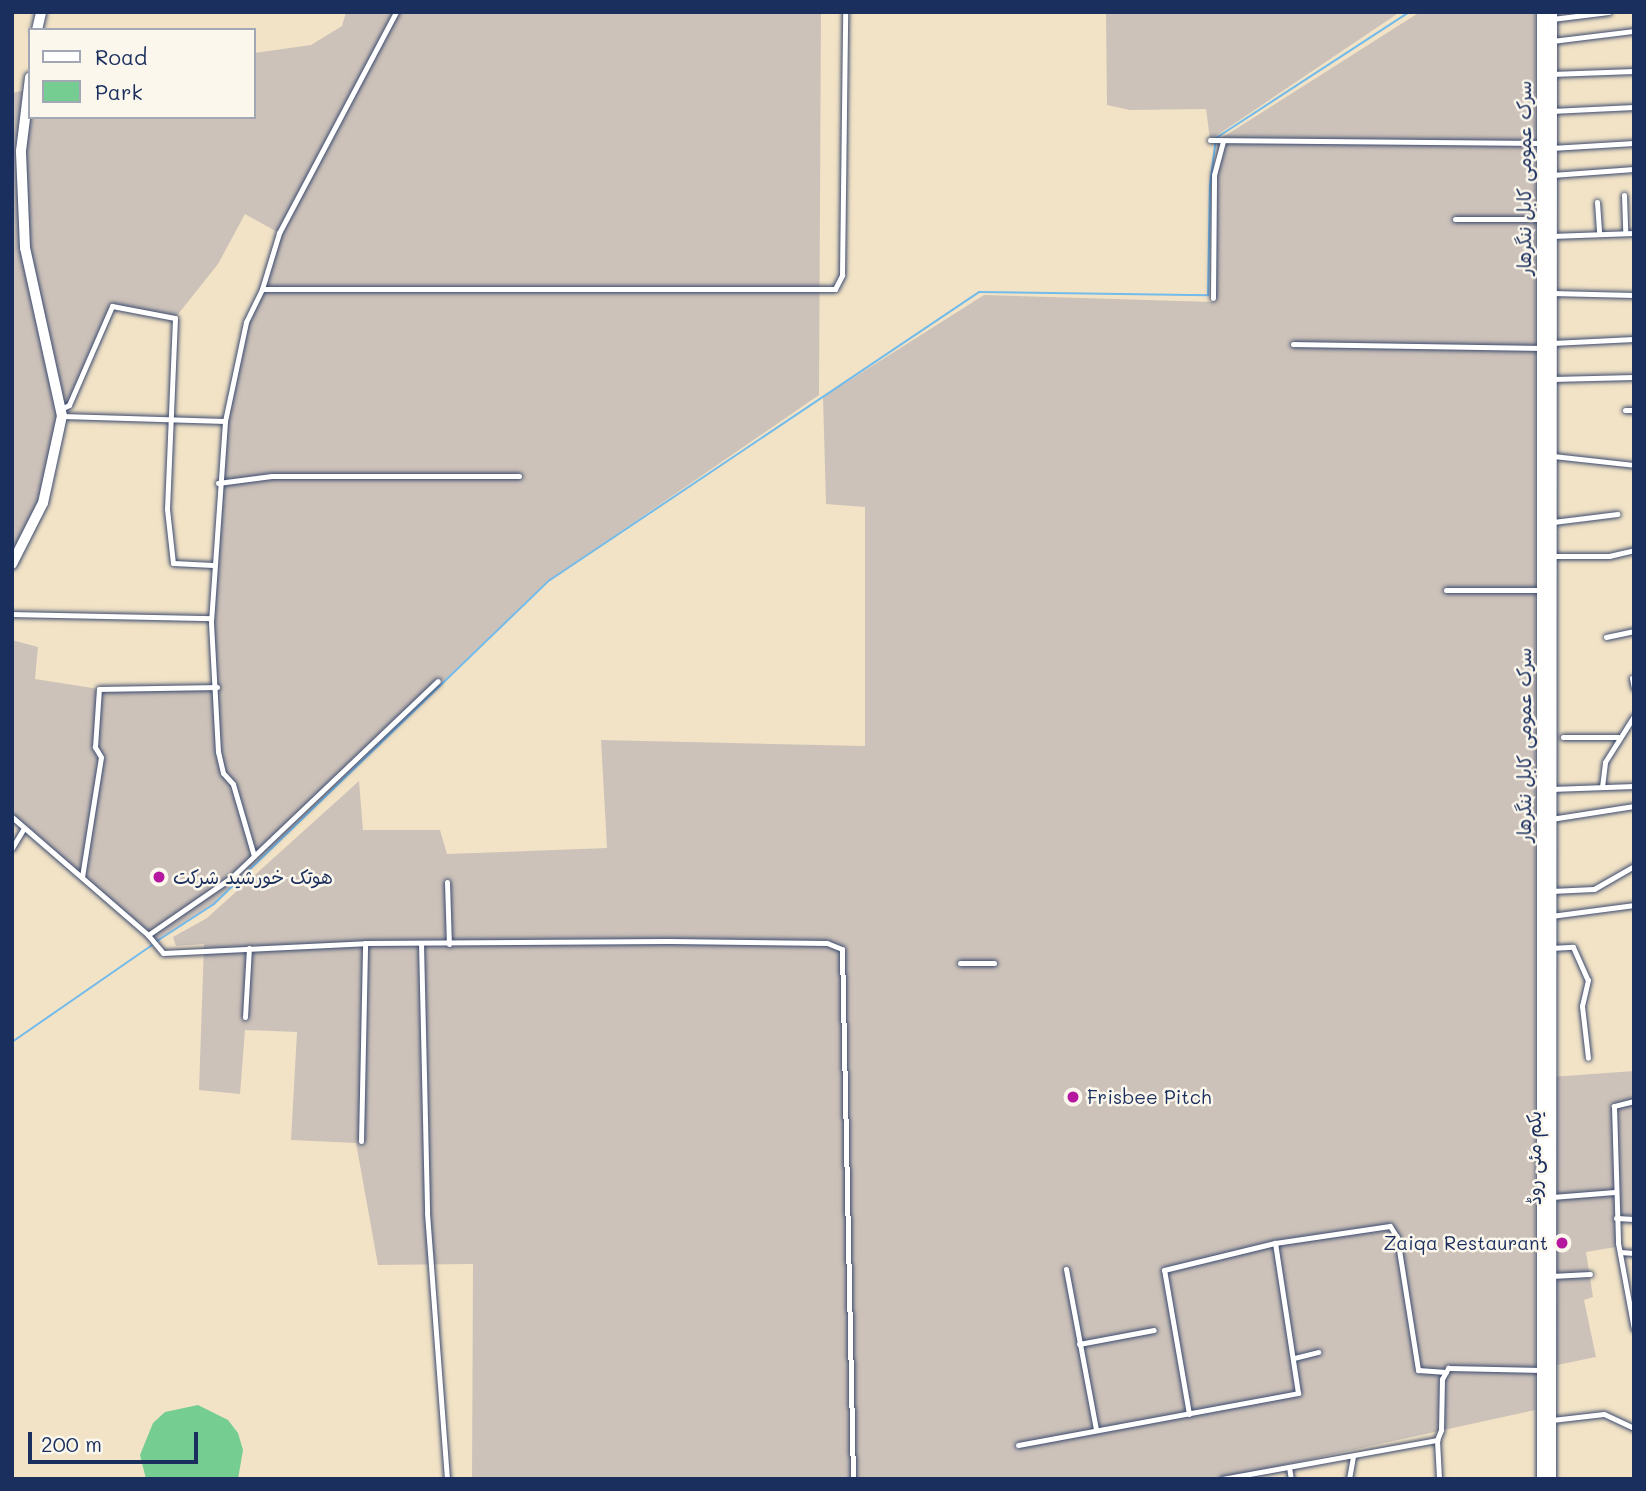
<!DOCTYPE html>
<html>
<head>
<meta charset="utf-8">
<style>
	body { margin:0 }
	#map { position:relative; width:1646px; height:1491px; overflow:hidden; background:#f2e3c6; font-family:Mali,"Playpen Sans Arabic",sans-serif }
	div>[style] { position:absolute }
	.industrial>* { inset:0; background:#cdc2b9 }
	.green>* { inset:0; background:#75cd92 }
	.stream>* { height:2px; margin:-1px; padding:0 1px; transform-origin:1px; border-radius:1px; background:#72bbeb }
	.roads { filter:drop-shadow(0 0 2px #3b4a6e) drop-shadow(0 0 2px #3b4a6e) }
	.street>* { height:5px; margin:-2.5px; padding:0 2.5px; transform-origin:2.5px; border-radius:2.5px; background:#fff }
	.highway>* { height:10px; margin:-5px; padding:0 5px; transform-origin:5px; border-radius:5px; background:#fff }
	.dots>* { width:19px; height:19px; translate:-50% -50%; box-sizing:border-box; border:4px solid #fbf7ec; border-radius:50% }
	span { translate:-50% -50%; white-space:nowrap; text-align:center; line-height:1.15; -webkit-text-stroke:5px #fbf7ec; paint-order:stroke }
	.street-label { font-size:19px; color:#1b2f5e }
	.poi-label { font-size:19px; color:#1b2f5e }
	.left { translate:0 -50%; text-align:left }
	.right { translate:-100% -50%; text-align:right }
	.frame { position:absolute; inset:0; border:14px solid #1b2f5e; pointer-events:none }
	.legend { position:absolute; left:28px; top:28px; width:228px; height:91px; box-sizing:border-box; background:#fbf7ec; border:2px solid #a1a7b3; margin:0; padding:9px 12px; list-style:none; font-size:21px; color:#1b2f5e }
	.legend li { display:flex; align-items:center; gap:14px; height:35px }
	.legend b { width:35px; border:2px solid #a1a7b3 }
	.scale { position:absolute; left:28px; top:1432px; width:170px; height:32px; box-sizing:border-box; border:4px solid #1b2f5e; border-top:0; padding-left:9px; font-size:21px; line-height:24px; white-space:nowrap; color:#1b2f5e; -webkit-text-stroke:5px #fbf7ec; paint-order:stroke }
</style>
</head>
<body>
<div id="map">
	<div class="industrial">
		<i style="clip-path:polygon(346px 12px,821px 12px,819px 395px,550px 580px,214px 904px,155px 943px,12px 817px,12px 640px,38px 647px,35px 679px,99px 689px,217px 687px,211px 622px,225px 421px,246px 322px,262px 289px,279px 233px,245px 214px,218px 264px,175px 318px,112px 307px,69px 405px,61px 409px,43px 503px,12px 564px,12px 93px,30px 89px,30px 117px,254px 117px,254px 53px,311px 45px,342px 26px)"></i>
		<i style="clip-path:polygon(1106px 12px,1400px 12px,1210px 140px,1206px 109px,1130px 110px,1107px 105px)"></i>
		<i style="clip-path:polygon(1420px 12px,1535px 12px,1535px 1410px,1220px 1479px,472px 1479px,473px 1264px,378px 1265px,356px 1143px,291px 1140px,297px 1032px,245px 1030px,240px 1094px,199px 1090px,204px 944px,176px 946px,173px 937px,207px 918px,359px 781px,363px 830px,440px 830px,447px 854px,607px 848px,601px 740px,865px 746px,865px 507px,826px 504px,823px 397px,984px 295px,1212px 302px,1217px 141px)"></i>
		<i style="clip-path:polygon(1634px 1071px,1634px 1215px,1617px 1216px,1616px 1247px,1586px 1252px,1593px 1297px,1584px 1300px,1596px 1357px,1552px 1366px,1551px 1077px)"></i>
	</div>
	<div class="green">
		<i style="clip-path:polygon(198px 1405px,228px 1420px,238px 1433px,243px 1450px,238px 1479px,146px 1479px,140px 1455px,153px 1423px,165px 1412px)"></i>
	</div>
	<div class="stream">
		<i style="left:157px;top:941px;width:68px;rotate:-33deg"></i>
		<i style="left:214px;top:904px;width:467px;rotate:-44deg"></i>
		<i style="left:550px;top:580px;width:517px;rotate:-33.87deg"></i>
		<i style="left:979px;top:292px;width:229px;rotate:0.8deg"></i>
		<i style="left:1208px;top:295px;width:110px;rotate:-89deg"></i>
		<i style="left:1210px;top:185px;width:47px;rotate:-82.7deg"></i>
		<i style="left:1216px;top:138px;width:230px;rotate:-33.1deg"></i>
		<i style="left:12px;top:1042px;width:170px;rotate:-34.7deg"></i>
	</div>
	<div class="roads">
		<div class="street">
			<i style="left:1552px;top:19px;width:57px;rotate:-7deg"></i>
			<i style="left:1552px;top:41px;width:83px;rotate:-7deg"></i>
			<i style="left:1551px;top:74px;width:83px;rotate:-2.1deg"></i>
			<i style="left:1551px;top:111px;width:83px;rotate:-2.8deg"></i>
			<i style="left:1210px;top:140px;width:331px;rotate:0.5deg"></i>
			<i style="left:1551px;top:148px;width:83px;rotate:-3.4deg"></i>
			<i style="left:1552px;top:175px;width:82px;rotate:-4.2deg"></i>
			<i style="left:1624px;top:195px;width:38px;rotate:88deg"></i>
			<i style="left:1597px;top:202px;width:32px;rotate:86deg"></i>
			<i style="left:1455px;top:219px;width:86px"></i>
			<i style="left:1551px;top:236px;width:83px;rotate:-2.1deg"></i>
			<i style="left:262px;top:289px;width:573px"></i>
			<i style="left:835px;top:289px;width:16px;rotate:-63deg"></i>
			<i style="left:842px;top:275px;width:263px;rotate:-89.3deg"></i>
			<i style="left:1551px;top:293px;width:83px;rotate:1.4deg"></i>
			<i style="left:1213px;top:298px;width:123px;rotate:-89.5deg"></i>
			<i style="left:1214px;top:175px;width:35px;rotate:-75deg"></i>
			<i style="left:1552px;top:343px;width:82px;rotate:-2.8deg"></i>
			<i style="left:1293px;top:344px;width:248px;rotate:0.9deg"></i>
			<i style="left:1552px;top:379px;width:82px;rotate:-1.4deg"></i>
			<i style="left:61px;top:409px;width:9px;rotate:-27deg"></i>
			<i style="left:69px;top:405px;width:108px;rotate:-66.5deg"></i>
			<i style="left:112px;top:306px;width:64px;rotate:10.8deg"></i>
			<i style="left:175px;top:318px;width:191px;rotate:92.4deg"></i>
			<i style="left:167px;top:509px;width:54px;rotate:83.7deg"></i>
			<i style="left:173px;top:563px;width:40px;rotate:2.9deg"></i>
			<i style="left:1625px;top:410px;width:9px"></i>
			<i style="left:62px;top:416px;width:163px;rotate:1.8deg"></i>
			<i style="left:1553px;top:456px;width:81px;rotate:6.3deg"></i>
			<i style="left:218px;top:483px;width:54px;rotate:-7.4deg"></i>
			<i style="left:272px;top:476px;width:247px"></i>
			<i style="left:1553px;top:522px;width:65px;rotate:-7deg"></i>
			<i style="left:1553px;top:556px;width:56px"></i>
			<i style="left:1609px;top:556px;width:26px;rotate:-13deg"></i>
			<i style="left:1446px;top:590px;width:97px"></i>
			<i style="left:12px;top:614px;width:199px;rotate:1.2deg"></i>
			<i style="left:1606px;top:637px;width:29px;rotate:-12deg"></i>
			<i style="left:1632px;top:678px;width:10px;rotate:79deg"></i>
			<i style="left:1563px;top:737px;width:55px"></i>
			<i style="left:1602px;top:787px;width:25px;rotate:-83deg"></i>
			<i style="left:1605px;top:762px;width:54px;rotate:-57.8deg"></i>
			<i style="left:1551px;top:789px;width:83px;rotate:-2.1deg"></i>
			<i style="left:12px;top:817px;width:180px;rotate:40.9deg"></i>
			<i style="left:148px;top:935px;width:23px;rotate:50deg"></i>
			<i style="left:163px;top:953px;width:202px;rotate:-2.8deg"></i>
			<i style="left:365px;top:943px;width:303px;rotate:-0.4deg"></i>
			<i style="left:668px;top:941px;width:159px;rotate:0.7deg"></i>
			<i style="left:827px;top:943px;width:16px;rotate:22deg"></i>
			<i style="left:842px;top:949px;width:530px;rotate:88.81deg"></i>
			<i style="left:1551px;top:819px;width:84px;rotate:-8.9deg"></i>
			<i style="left:12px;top:848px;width:23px;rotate:-59deg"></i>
			<i style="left:254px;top:856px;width:75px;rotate:-106.3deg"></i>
			<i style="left:233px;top:784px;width:15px;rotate:-132deg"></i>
			<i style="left:223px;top:773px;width:22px;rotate:-103deg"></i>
			<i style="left:218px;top:752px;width:130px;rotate:-93.1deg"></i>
			<i style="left:211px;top:622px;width:201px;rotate:-86deg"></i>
			<i style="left:225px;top:421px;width:101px;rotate:-78deg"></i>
			<i style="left:246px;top:322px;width:37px;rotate:-64deg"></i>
			<i style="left:262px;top:289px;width:59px;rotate:-73.1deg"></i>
			<i style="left:279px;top:233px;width:250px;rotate:-62.1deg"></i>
			<i style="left:82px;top:877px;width:121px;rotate:-81deg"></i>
			<i style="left:101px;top:757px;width:12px;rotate:-121deg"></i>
			<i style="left:95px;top:747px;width:58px;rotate:-86.1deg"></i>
			<i style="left:99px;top:689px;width:118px;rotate:-1deg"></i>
			<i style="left:447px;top:882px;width:62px;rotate:88.2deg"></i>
			<i style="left:1551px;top:891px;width:43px;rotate:-2.7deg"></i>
			<i style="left:1594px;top:889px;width:46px;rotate:-29.9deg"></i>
			<i style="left:1551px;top:916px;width:84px;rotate:-7.5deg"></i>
			<i style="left:148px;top:935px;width:102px;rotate:-34.6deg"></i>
			<i style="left:232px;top:877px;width:284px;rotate:-43.6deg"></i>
			<i style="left:421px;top:943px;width:270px;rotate:88.7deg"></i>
			<i style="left:427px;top:1213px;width:267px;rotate:85.7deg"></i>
			<i style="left:1551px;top:948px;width:22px;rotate:-3deg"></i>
			<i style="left:1573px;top:947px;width:36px;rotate:66deg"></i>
			<i style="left:1588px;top:980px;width:27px;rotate:103deg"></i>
			<i style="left:1582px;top:1006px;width:52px;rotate:83.4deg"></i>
			<i style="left:960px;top:963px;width:34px"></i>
			<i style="left:245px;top:1017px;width:69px;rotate:-86.7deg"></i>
			<i style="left:1634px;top:1101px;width:21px;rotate:166deg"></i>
			<i style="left:1614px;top:1106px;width:137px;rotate:88.3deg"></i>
			<i style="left:1618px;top:1243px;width:87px;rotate:79.5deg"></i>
			<i style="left:361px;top:1141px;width:198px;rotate:-88.8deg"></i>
			<i style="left:1552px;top:1197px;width:63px;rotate:-4.5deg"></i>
			<i style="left:1616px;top:1218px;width:18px;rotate:3deg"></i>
			<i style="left:1620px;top:1252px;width:14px;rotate:4deg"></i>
			<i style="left:1066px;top:1269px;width:163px;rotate:79.4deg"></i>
			<i style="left:1551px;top:1276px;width:39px;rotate:-3deg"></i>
			<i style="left:1079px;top:1344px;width:76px;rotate:-10.6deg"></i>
			<i style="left:1294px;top:1358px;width:25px;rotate:-14deg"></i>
			<i style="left:1189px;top:1414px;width:146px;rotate:-99.8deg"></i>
			<i style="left:1164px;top:1270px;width:114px;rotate:-13.7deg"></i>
			<i style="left:1275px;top:1243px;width:116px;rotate:-8.4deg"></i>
			<i style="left:1390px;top:1226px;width:13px;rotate:58deg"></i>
			<i style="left:1397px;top:1237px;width:135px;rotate:81deg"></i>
			<i style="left:1418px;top:1370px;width:28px;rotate:4deg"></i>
			<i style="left:1552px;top:1420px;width:52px;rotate:-6.6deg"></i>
			<i style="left:1604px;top:1414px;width:33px;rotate:25deg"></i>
			<i style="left:1437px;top:1440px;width:39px;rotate:87deg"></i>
			<i style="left:1018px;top:1445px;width:285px;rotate:-10.5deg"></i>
			<i style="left:1298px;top:1393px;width:152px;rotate:-98.7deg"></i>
			<i style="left:1289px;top:1467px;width:12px;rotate:81deg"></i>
			<i style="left:1222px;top:1479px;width:219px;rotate:-10.3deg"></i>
			<i style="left:1437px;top:1440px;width:11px;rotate:-68deg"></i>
			<i style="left:1441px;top:1430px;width:51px;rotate:-88.9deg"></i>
			<i style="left:1442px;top:1379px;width:13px;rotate:-61deg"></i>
			<i style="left:1448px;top:1368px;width:94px;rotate:1.2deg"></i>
			<i style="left:1349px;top:1479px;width:23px;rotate:-80deg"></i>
		</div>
		<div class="highway">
			<i style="left:37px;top:30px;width:18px;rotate:-77deg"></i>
			<i style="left:12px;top:564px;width:68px;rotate:-63.1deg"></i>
			<i style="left:43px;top:503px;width:89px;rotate:-77.7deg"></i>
			<i style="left:62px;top:416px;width:172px;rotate:-102.4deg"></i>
			<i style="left:25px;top:248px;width:97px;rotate:-92.4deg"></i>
			<i style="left:21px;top:151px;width:74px;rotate:-83deg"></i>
			<i style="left:1542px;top:1479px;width:1467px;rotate:-90deg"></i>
			<i style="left:1551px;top:1479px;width:1467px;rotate:-89.96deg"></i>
		</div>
	</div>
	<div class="dots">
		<i style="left:159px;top:877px;background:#b5179e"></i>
		<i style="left:1073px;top:1097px;background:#b5179e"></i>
		<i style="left:1562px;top:1243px;background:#b5179e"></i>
	</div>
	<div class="street-label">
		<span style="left:1524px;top:178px;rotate:-90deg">سرک عمومی کابل ننگرهار</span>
		<span style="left:1524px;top:745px;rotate:-90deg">سرک عمومی کابل ننگرهار</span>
		<span style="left:1534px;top:1158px;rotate:-90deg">یکم مئی روڈ</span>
	</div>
	<div class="poi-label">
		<span class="left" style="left:173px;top:877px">هوتک خورشید شرکت</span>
		<span class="left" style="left:1087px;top:1097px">Frisbee Pitch</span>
		<span class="right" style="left:1548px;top:1243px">Zaiqa Restaurant</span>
	</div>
	<div class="frame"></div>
	<ul class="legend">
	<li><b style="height:9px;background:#fff"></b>Road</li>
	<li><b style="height:19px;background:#75cd92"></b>Park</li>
	</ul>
	<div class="scale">200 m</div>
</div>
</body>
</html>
